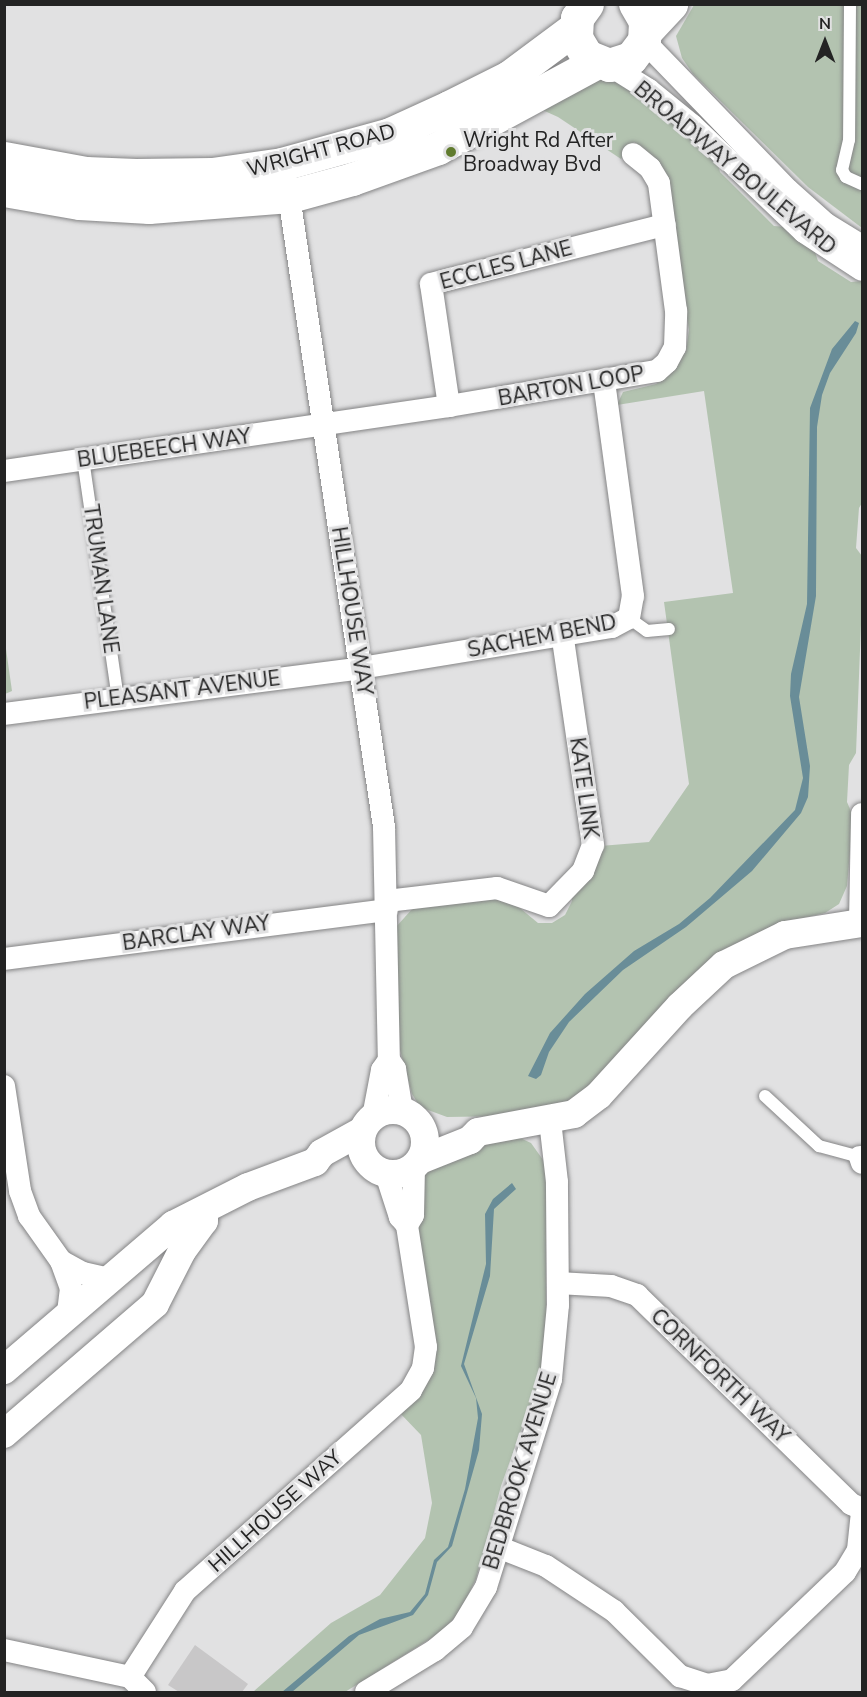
<!DOCTYPE html>
<html>
<head>
<meta charset="utf-8">
<style>
	body { margin:0 }
	#map { position:relative; width:867px; height:1697px; overflow:hidden; background:#e1e1e2; font-family:"Nunito Sans",sans-serif }
	div>[style] { position:absolute }
	.green>* { inset:0; background:#b3c3b0 }
	.water>* { inset:0; background:#698d98 }
	.building>* { inset:0; background:#c8c7c8 }
	.roads { filter:drop-shadow(0 0 2px #848485) drop-shadow(0 0 2px #848485) }
	.service>* { height:12px; margin:-6px; padding:0 6px; transform-origin:6px; border-radius:6px; background:#fff }
	.minor>* { height:22px; margin:-11px; padding:0 11px; transform-origin:11px; border-radius:11px; background:#fff }
	.tertiary>* { height:28px; margin:-14px; padding:0 14px; transform-origin:14px; border-radius:14px; background:#fff }
	.tertiary>.ring { margin:-14px; padding:0; box-sizing:content-box; background:none; border:28px solid #fff; border-radius:50% }
	.secondary>* { height:33px; margin:-16.5px; padding:0 16.5px; transform-origin:16.5px; border-radius:16.5px; background:#fff }
	.dots>* { width:16px; height:16px; translate:-50% -50%; box-sizing:border-box; border:3px solid #e1e1e2; border-radius:50% }
	span { translate:-50% -50%; white-space:nowrap; text-align:center; line-height:1.15; -webkit-text-stroke:6px #e1e1e2; paint-order:stroke }
	.poi-label { font-size:21px; color:#232323 }
	.left { translate:0 -50%; text-align:left }
	.street-label { font-size:21px; color:#232323 }
	.frame { position:absolute; inset:0; border:6px solid #232323; pointer-events:none }
	.north { position:absolute; left:795px; top:12px; width:60px; height:60px; -webkit-text-stroke:4px #e1e1e2; paint-order:stroke; rotate:0deg; font-size:16px; font-weight:700; line-height:24px; text-align:center; color:#232323 }
	.north::after { content:''; display:block; margin:auto; width:21px; height:27px; background:#232323; clip-path:polygon(50% 0,100% 100%,50% 72%,0 100%) }
</style>
</head>
<body>
<div id="map">
	<div class="green">
		<i style="clip-path:polygon(694px 5px,862px 5px,862px 228px,808px 187px,693px 74px,682px 58px,676px 36px)"></i>
		<i style="clip-path:polygon(599px 76px,621px 80px,717px 160px,720px 172px,774px 226px,786px 227px,814px 249px,818px 261px,851px 282px,862px 281px,862px 503px,859px 508px,856px 548px,862px 556px,862px 599px,856px 753px,849px 765px,847px 802px,853px 816px,847px 886px,839px 904px,825px 913px,799px 919px,577px 1100px,509px 1116px,447px 1117px,420px 1107px,412px 1094px,400px 1050px,396px 927px,413px 908px,493px 895px,515px 904px,538px 923px,552px 923px,565px 915px,572px 901px,571px 891px,600px 846px,649px 842px,689px 784px,664px 602px,733px 593px,704px 391px,617px 405px,623px 392px,656px 384px,669px 375px,686px 351px,689px 330px,665px 176px,656px 160px,634px 142px,621px 159px,558px 117px,538px 108px)"></i>
		<i style="clip-path:polygon(4px 635px,12px 691px,5px 694px,4px 694px)"></i>
		<i style="clip-path:polygon(518px 1137px,531px 1143px,546px 1164px,546px 1315px,541px 1374px,501px 1486px,476px 1579px,459px 1613px,441px 1632px,345px 1692px,253px 1692px,331px 1623px,380px 1595px,425px 1538px,432px 1503px,421px 1435px,398px 1411px,426px 1382px,417px 1228px,424px 1169px,446px 1152px)"></i>
	</div>
	<div class="water">
		<i style="clip-path:polygon(855px 321px,859px 323px,856px 333px,830px 373px,822px 395px,817px 427px,816px 596px,799px 697px,810px 766px,808px 797px,801px 813px,752px 871px,686px 927px,623px 970px,569px 1022px,549px 1052px,541px 1075px,536px 1079px,528px 1076px,550px 1033px,585px 994px,634px 951px,679px 924px,710px 898px,795px 810px,803px 778px,790px 696px,791px 674px,807px 604px,810px 408px,832px 349px)"></i>
		<i style="clip-path:polygon(512px 1183px,516px 1189px,494px 1209px,490px 1276px,464px 1364px,482px 1414px,479px 1450px,452px 1546px,437px 1562px,428px 1595px,413px 1615px,359px 1635px,292px 1692px,282px 1692px,349px 1636px,380px 1619px,410px 1612px,425px 1594px,434px 1560px,448px 1547px,465px 1489px,478px 1418px,476px 1398px,461px 1366px,486px 1264px,485px 1214px,493px 1199px)"></i>
	</div>
	<div class="building">
		<i style="clip-path:polygon(195px 1645px,248px 1684px,242px 1692px,179px 1692px,168px 1685px)"></i>
	</div>
	<div class="roads">
		<div class="service">
			<i style="left:850px;top:4px;width:136px;rotate:90.4deg"></i>
			<i style="left:849px;top:140px;width:31px;rotate:103deg"></i>
			<i style="left:842px;top:170px;width:8px;rotate:60deg"></i>
			<i style="left:846px;top:177px;width:17px;rotate:24deg"></i>
			<i style="left:83px;top:459px;width:242px;rotate:81.7deg"></i>
			<i style="left:629px;top:618px;width:22px;rotate:36deg"></i>
			<i style="left:647px;top:631px;width:22px;rotate:-5deg"></i>
			<i style="left:765px;top:1096px;width:74px;rotate:42.8deg"></i>
			<i style="left:819px;top:1146px;width:42px;rotate:15deg"></i>
		</div>
		<div class="minor">
			<i style="left:644px;top:41px;width:207px;rotate:46deg"></i>
			<i style="left:788px;top:190px;width:51px;rotate:41.8deg"></i>
			<i style="left:826px;top:224px;width:42px;rotate:31.4deg"></i>
			<i style="left:609px;top:65px;width:47px;rotate:32deg"></i>
			<i style="left:649px;top:90px;width:55px;rotate:39.1deg"></i>
			<i style="left:692px;top:125px;width:155px;rotate:43.7deg"></i>
			<i style="left:804px;top:232px;width:69px;rotate:33.2deg"></i>
			<i style="left:287px;top:183px;width:651px;rotate:81.43deg"></i>
			<i style="left:384px;top:827px;width:233px;rotate:88.8deg"></i>
			<i style="left:389px;top:1060px;width:12px;rotate:125deg"></i>
			<i style="left:382px;top:1070px;width:48px;rotate:100.8deg"></i>
			<i style="left:449px;top:406px;width:123px;rotate:-98.4deg"></i>
			<i style="left:431px;top:284px;width:241px;rotate:-14.2deg"></i>
			<i style="left:4px;top:471px;width:450px;rotate:-8.3deg"></i>
			<i style="left:449px;top:406px;width:211px;rotate:-9.6deg"></i>
			<i style="left:657px;top:371px;width:13px;rotate:-42deg"></i>
			<i style="left:667px;top:362px;width:17px;rotate:-62deg"></i>
			<i style="left:675px;top:347px;width:36px;rotate:-88deg"></i>
			<i style="left:676px;top:311px;width:129px;rotate:-97.6deg"></i>
			<i style="left:659px;top:183px;width:17px;rotate:-121deg"></i>
			<i style="left:650px;top:168px;width:22px;rotate:-141deg"></i>
			<i style="left:4px;top:714px;width:360px;rotate:-7.3deg"></i>
			<i style="left:361px;top:668px;width:254px;rotate:-9.3deg"></i>
			<i style="left:612px;top:627px;width:19px;rotate:-28deg"></i>
			<i style="left:629px;top:618px;width:22px;rotate:-80deg"></i>
			<i style="left:633px;top:596px;width:216px;rotate:-97.7deg"></i>
			<i style="left:387px;top:901px;width:111px;rotate:-6.7deg"></i>
			<i style="left:497px;top:888px;width:55px;rotate:19.1deg"></i>
			<i style="left:549px;top:906px;width:49px;rotate:-45.8deg"></i>
			<i style="left:583px;top:871px;width:28px;rotate:-69deg"></i>
			<i style="left:593px;top:845px;width:214px;rotate:-98.3deg"></i>
			<i style="left:860px;top:922px;width:108px;rotate:-88.9deg"></i>
			<i style="left:4px;top:959px;width:386px;rotate:-7.3deg"></i>
			<i style="left:389px;top:1060px;width:11px;rotate:56deg"></i>
			<i style="left:395px;top:1069px;width:43px;rotate:80.5deg"></i>
			<i style="left:4px;top:1086px;width:106px;rotate:81.3deg"></i>
			<i style="left:20px;top:1191px;width:27px;rotate:70deg"></i>
			<i style="left:29px;top:1216px;width:55px;rotate:54.6deg"></i>
			<i style="left:61px;top:1261px;width:25px;rotate:29deg"></i>
			<i style="left:83px;top:1273px;width:27px;rotate:13deg"></i>
			<i style="left:860px;top:1157px;width:6px;rotate:72deg"></i>
			<i style="left:407px;top:1225px;width:12px;rotate:-59deg"></i>
			<i style="left:413px;top:1215px;width:48px;rotate:-88.8deg"></i>
			<i style="left:61px;top:1261px;width:29px;rotate:70deg"></i>
			<i style="left:71px;top:1288px;width:26px;rotate:97deg"></i>
			<i style="left:558px;top:1283px;width:53px;rotate:3.2deg"></i>
			<i style="left:611px;top:1286px;width:28px;rotate:19deg"></i>
			<i style="left:637px;top:1295px;width:299px;rotate:44.3deg"></i>
			<i style="left:851px;top:1504px;width:12px;rotate:24deg"></i>
			<i style="left:498px;top:1547px;width:52px;rotate:21.6deg"></i>
			<i style="left:546px;top:1566px;width:82px;rotate:33.5deg"></i>
			<i style="left:614px;top:1611px;width:93px;rotate:44.6deg"></i>
			<i style="left:680px;top:1676px;width:28px;rotate:18deg"></i>
			<i style="left:707px;top:1685px;width:25px;rotate:-11deg"></i>
			<i style="left:732px;top:1680px;width:156px;rotate:-43.7deg"></i>
			<i style="left:845px;top:1572px;width:26px;rotate:-59deg"></i>
			<i style="left:858px;top:1550px;width:38px;rotate:-84deg"></i>
			<i style="left:4px;top:1650px;width:129px;rotate:12.1deg"></i>
			<i style="left:130px;top:1677px;width:102px;rotate:-57.4deg"></i>
			<i style="left:185px;top:1591px;width:302px;rotate:-41.6deg"></i>
			<i style="left:411px;top:1390px;width:25px;rotate:-61deg"></i>
			<i style="left:423px;top:1368px;width:21px;rotate:-82deg"></i>
			<i style="left:426px;top:1347px;width:123px;rotate:-98.9deg"></i>
			<i style="left:407px;top:1225px;width:11px;rotate:-131deg"></i>
			<i style="left:400px;top:1217px;width:45px;rotate:-108deg"></i>
			<i style="left:130px;top:1677px;width:21px;rotate:45deg"></i>
			<i style="left:366px;top:1692px;width:81px;rotate:-31.3deg"></i>
			<i style="left:435px;top:1650px;width:35px;rotate:-40deg"></i>
			<i style="left:462px;top:1627px;width:47px;rotate:-59deg"></i>
			<i style="left:486px;top:1587px;width:218px;rotate:-72.6deg"></i>
			<i style="left:551px;top:1379px;width:74px;rotate:-84.6deg"></i>
			<i style="left:558px;top:1305px;width:123px;rotate:-90.5deg"></i>
			<i style="left:557px;top:1182px;width:61px;rotate:-96.5deg"></i>
		</div>
		<div class="tertiary">
			<i class="ring" style="left:361px;top:1110px;width:36px;height:36px"></i>
			<i style="left:420px;top:1160px;width:54px;rotate:-21.8deg"></i>
			<i style="left:470px;top:1140px;width:11px;rotate:-45deg"></i>
			<i style="left:478px;top:1132px;width:98px;rotate:-10.6deg"></i>
			<i style="left:574px;top:1114px;width:31px;rotate:-37deg"></i>
			<i style="left:599px;top:1095px;width:120px;rotate:-47.7deg"></i>
			<i style="left:680px;top:1006px;width:60px;rotate:-43deg"></i>
			<i style="left:724px;top:965px;width:68px;rotate:-26.2deg"></i>
			<i style="left:785px;top:935px;width:78px;rotate:-8.9deg"></i>
			<i style="left:4px;top:1370px;width:223px;rotate:-40.6deg"></i>
			<i style="left:173px;top:1225px;width:84px;rotate:-26.9deg"></i>
			<i style="left:248px;top:1187px;width:72px;rotate:-20.5deg"></i>
			<i style="left:315px;top:1162px;width:11px;rotate:-52deg"></i>
			<i style="left:322px;top:1153px;width:46px;rotate:-28.8deg"></i>
			<i style="left:4px;top:1434px;width:199px;rotate:-40.7deg"></i>
			<i style="left:155px;top:1304px;width:59px;rotate:-63deg"></i>
			<i style="left:182px;top:1251px;width:37px;rotate:-54deg"></i>
			<i style="left:204px;top:1221px;width:8px;rotate:-90deg"></i>
		</div>
		<div class="secondary">
			<i style="left:587px;top:4px;width:17px;rotate:126deg"></i>
			<i style="left:577px;top:18px;width:20px;rotate:93deg"></i>
			<i style="left:576px;top:38px;width:21px;rotate:59deg"></i>
			<i style="left:587px;top:56px;width:24px;rotate:22deg"></i>
			<i style="left:609px;top:65px;width:23px;rotate:-18deg"></i>
			<i style="left:631px;top:58px;width:21px;rotate:-53deg"></i>
			<i style="left:644px;top:41px;width:20px;rotate:-87deg"></i>
			<i style="left:645px;top:21px;width:20px;rotate:-120deg"></i>
			<i style="left:646px;top:31px;width:37px;rotate:-47deg"></i>
			<i style="left:4px;top:158px;width:83px;rotate:10.4deg"></i>
			<i style="left:86px;top:173px;width:50px;rotate:2.3deg"></i>
			<i style="left:136px;top:175px;width:76px;rotate:-0.8deg"></i>
			<i style="left:212px;top:174px;width:71px;rotate:-8.1deg"></i>
			<i style="left:282px;top:164px;width:112px;rotate:-15.5deg"></i>
			<i style="left:390px;top:134px;width:65px;rotate:-24.6deg"></i>
			<i style="left:449px;top:107px;width:67px;rotate:-26.6deg"></i>
			<i style="left:509px;top:77px;width:82px;rotate:-36.6deg"></i>
			<i style="left:4px;top:190px;width:76px;rotate:9.8deg"></i>
			<i style="left:79px;top:203px;width:70px;rotate:3.3deg"></i>
			<i style="left:149px;top:207px;width:141px;rotate:-4.5deg"></i>
			<i style="left:290px;top:196px;width:64px;rotate:-15.3deg"></i>
			<i style="left:352px;top:179px;width:91px;rotate:-19.8deg"></i>
			<i style="left:438px;top:148px;width:181px;rotate:-28.4deg"></i>
		</div>
	</div>
	<div class="dots">
		<i style="left:451px;top:152px;background:#607b2e"></i>
	</div>
	<div class="poi-label">
		<span class="left" style="left:463px;top:152px">Wright Rd After<br>Broadway Bvd</span>
	</div>
	<div class="street-label">
		<span style="left:321px;top:150px;rotate:-15deg">WRIGHT ROAD</span>
		<span style="left:735px;top:168px;rotate:40deg">BROADWAY BOULEVARD</span>
		<span style="left:506px;top:265px;rotate:-15deg">ECCLES LANE</span>
		<span style="left:571px;top:386px;rotate:-10deg">BARTON LOOP</span>
		<span style="left:164px;top:448px;rotate:-8deg">BLUEBEECH WAY</span>
		<span style="left:101px;top:579px;rotate:82deg">TRUMAN LANE</span>
		<span style="left:352px;top:611px;rotate:81deg">HILLHOUSE WAY</span>
		<span style="left:542px;top:636px;rotate:-11deg">SACHEM BEND</span>
		<span style="left:182px;top:690px;rotate:-7deg">PLEASANT AVENUE</span>
		<span style="left:584px;top:788px;rotate:82deg">KATE LINK</span>
		<span style="left:196px;top:933px;rotate:-8deg">BARCLAY WAY</span>
		<span style="left:720px;top:1376px;rotate:44deg">CORNFORTH WAY</span>
		<span style="left:520px;top:1471px;rotate:-73deg">BEDBROOK AVENUE</span>
		<span style="left:275px;top:1511px;rotate:-42deg">HILLHOUSE WAY</span>
	</div>
	<div class="frame"></div>
	<div class="north">N</div>
</div>
</body>
</html>
